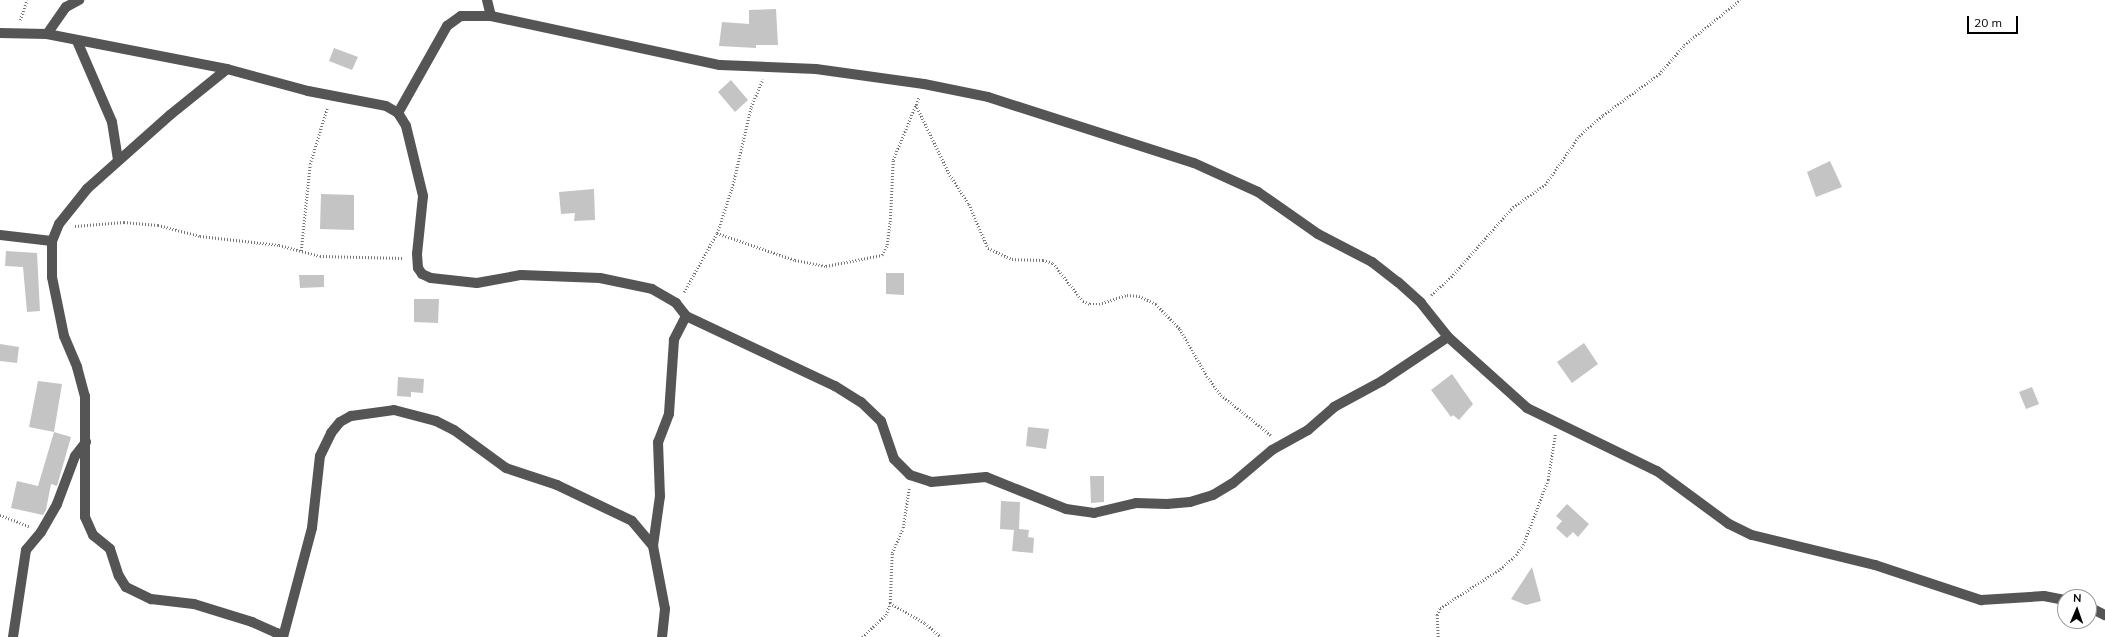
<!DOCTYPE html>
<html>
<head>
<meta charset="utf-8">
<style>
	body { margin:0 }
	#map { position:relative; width:2105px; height:637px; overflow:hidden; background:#fff; font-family:Mulish,sans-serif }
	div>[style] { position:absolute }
	.building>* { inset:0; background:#c4c4c4 }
	.path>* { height:2.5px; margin-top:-1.25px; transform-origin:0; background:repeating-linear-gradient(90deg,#777 0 1px,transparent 0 3px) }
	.minor>* { height:10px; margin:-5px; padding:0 5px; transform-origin:5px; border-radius:5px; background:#555 }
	span { translate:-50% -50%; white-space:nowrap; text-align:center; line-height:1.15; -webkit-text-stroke:3px #fff; paint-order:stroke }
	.north { position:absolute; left:2057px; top:589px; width:40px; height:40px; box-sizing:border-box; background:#fff; border:1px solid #999; border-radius:50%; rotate:2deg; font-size:11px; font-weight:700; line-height:16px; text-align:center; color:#000 }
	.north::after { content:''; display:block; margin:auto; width:14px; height:18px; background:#000; clip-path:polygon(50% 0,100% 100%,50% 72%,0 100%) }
	.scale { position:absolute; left:1967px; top:16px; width:51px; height:18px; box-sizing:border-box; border:2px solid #000; border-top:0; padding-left:5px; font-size:12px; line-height:14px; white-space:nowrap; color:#000; -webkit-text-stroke:3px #fff; paint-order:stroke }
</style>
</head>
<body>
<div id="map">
	<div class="building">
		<i style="clip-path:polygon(776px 9px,778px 45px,756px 45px,756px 48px,719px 46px,722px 22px,749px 24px,749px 10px)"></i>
		<i style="clip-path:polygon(334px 48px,358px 57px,352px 70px,329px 61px)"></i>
		<i style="clip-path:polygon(731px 80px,748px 100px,735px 112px,718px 92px)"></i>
		<i style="clip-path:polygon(1830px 161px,1842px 187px,1816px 197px,1807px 172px)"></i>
		<i style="clip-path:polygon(594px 189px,595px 220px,574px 221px,575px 213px,561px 214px,559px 192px)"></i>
		<i style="clip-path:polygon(321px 194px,354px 195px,354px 230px,320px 229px)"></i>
		<i style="clip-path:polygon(6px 251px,37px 253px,40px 311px,27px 312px,23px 267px,5px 266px)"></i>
		<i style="clip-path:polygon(886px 273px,904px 273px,904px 295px,886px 294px)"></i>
		<i style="clip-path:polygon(299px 275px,324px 275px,324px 287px,300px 288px)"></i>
		<i style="clip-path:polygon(414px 299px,439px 299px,438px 323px,414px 322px)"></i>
		<i style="clip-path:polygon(1584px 343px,1598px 364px,1572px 383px,1557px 362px)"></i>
		<i style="clip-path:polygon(0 344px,19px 347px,17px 363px,0 361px)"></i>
		<i style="clip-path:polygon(1452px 374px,1473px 404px,1459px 420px,1453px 415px,1451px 417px,1431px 390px)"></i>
		<i style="clip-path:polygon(398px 377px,424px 379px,423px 393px,411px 392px,411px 397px,397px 396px)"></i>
		<i style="clip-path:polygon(38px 381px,62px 384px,54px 432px,29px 427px)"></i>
		<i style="clip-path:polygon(2032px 387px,2039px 404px,2026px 409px,2019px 392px)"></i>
		<i style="clip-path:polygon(1028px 427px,1049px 429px,1046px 449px,1026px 446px)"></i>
		<i style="clip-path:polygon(54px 432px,71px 437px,57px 486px,51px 484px,46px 510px,43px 515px,11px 508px,17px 481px,38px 486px)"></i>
		<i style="clip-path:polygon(1090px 476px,1104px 476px,1104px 502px,1091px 503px)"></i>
		<i style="clip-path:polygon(1001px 501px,1020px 502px,1019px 529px,1029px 530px,1028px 537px,1034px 538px,1033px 553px,1012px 551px,1014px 530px,1000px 529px)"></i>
		<i style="clip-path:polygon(1567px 504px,1589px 524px,1578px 537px,1573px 532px,1567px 538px,1556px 528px,1562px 521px,1556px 516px)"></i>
		<i style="clip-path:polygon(1532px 567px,1541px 601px,1526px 605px,1511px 599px)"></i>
	</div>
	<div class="path">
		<i style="left:20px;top:20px;width:21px;rotate:-71deg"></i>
		<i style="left:916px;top:105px;width:78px;rotate:64.1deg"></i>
		<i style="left:950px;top:175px;width:35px;rotate:57deg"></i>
		<i style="left:969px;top:204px;width:48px;rotate:66.6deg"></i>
		<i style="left:988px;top:248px;width:26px;rotate:25deg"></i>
		<i style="left:1012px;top:259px;width:31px;rotate:2deg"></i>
		<i style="left:1043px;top:260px;width:10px;rotate:17deg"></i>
		<i style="left:1053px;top:263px;width:48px;rotate:51.7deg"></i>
		<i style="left:1083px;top:301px;width:8px;rotate:23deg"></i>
		<i style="left:1090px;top:304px;width:9px"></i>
		<i style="left:1099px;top:304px;width:29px;rotate:-18deg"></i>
		<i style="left:1127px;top:295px;width:12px;rotate:5deg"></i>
		<i style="left:1139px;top:296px;width:19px;rotate:25deg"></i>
		<i style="left:1156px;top:304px;width:35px;rotate:46deg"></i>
		<i style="left:1180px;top:329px;width:54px;rotate:60.1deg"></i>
		<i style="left:1207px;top:376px;width:24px;rotate:54deg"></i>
		<i style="left:1221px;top:395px;width:64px;rotate:38.7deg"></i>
		<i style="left:75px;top:226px;width:49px;rotate:-4.7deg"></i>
		<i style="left:124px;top:222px;width:34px;rotate:5deg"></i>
		<i style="left:158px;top:225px;width:43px;rotate:14.7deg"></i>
		<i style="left:200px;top:236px;width:80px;rotate:6.5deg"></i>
		<i style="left:279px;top:245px;width:42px;rotate:15deg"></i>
		<i style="left:320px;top:256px;width:84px;rotate:1.4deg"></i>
		<i style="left:717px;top:233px;width:83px;rotate:19.1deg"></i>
		<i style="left:795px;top:260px;width:32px;rotate:11deg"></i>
		<i style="left:826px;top:266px;width:57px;rotate:-11.1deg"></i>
		<i style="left:882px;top:255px;width:11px;rotate:-63deg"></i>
		<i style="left:887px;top:245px;width:23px;rotate:-83deg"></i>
		<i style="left:890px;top:222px;width:62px;rotate:-87.2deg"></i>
		<i style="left:893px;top:160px;width:68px;rotate:-67.6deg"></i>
		<i style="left:301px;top:251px;width:87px;rotate:-84.1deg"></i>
		<i style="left:310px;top:164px;width:59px;rotate:-73.1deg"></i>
		<i style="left:684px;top:292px;width:68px;rotate:-60.8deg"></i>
		<i style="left:717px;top:233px;width:47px;rotate:-71.6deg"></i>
		<i style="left:732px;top:188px;width:83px;rotate:-76.8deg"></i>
		<i style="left:751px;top:107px;width:30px;rotate:-67deg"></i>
		<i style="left:1431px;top:295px;width:27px;rotate:-42deg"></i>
		<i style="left:1451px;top:277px;width:94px;rotate:-48.5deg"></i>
		<i style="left:1513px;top:207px;width:39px;rotate:-35deg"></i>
		<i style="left:1545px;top:185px;width:60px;rotate:-55.2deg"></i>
		<i style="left:1579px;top:136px;width:32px;rotate:-41deg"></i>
		<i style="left:1603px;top:115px;width:69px;rotate:-36.2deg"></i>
		<i style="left:1659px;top:74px;width:38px;rotate:-49deg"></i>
		<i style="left:1684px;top:45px;width:72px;rotate:-38.8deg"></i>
		<i style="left:0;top:515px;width:31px;rotate:21deg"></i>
		<i style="left:890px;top:603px;width:40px;rotate:29.7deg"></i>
		<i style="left:925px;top:623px;width:21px;rotate:41deg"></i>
		<i style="left:862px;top:637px;width:33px;rotate:-43deg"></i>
		<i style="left:886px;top:615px;width:13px;rotate:-72deg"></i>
		<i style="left:890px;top:603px;width:50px;rotate:-87.7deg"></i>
		<i style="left:892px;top:553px;width:27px;rotate:-66deg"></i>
		<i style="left:903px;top:528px;width:40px;rotate:-81.5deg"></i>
		<i style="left:1438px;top:637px;width:22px;rotate:-93deg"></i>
		<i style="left:1437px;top:615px;width:8px;rotate:-67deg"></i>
		<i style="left:1440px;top:608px;width:72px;rotate:-33deg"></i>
		<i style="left:1500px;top:569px;width:21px;rotate:-41deg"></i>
		<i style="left:1516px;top:555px;width:12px;rotate:-55deg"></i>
		<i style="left:1523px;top:545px;width:70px;rotate:-69deg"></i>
		<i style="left:1548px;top:480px;width:46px;rotate:-81.2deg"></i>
	</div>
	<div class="minor">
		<i style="left:487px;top:0;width:16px;rotate:76deg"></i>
		<i style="left:0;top:33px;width:47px;rotate:1.2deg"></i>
		<i style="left:47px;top:34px;width:183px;rotate:11deg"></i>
		<i style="left:227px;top:69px;width:84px;rotate:15.2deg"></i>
		<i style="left:308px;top:91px;width:79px;rotate:10.9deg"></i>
		<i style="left:386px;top:106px;width:14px;rotate:30deg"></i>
		<i style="left:398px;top:113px;width:15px;rotate:58deg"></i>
		<i style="left:406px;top:126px;width:72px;rotate:76.3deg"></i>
		<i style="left:423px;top:196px;width:58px;rotate:95.9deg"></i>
		<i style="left:417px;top:254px;width:14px;rotate:86deg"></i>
		<i style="left:418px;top:268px;width:7px;rotate:56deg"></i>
		<i style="left:422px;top:274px;width:10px;rotate:24deg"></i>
		<i style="left:431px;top:278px;width:46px;rotate:6.2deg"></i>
		<i style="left:477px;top:283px;width:45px;rotate:-10.3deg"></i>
		<i style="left:521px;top:275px;width:79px;rotate:2.2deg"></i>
		<i style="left:600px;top:278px;width:53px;rotate:11.9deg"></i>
		<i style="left:652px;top:289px;width:28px;rotate:30deg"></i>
		<i style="left:676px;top:303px;width:16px;rotate:52deg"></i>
		<i style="left:686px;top:316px;width:27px;rotate:117deg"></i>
		<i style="left:674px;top:340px;width:74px;rotate:93.9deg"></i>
		<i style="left:669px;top:414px;width:30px;rotate:111deg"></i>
		<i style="left:658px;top:442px;width:54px;rotate:87.9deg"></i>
		<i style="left:660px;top:496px;width:50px;rotate:98deg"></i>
		<i style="left:653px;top:546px;width:64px;rotate:79.2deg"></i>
		<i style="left:665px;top:609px;width:28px;rotate:96deg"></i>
		<i style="left:47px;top:34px;width:33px;rotate:-55deg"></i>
		<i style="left:66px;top:7px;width:15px;rotate:-28deg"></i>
		<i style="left:77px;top:41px;width:88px;rotate:66.6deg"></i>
		<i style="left:112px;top:122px;width:38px;rotate:81deg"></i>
		<i style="left:227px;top:69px;width:73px;rotate:141.1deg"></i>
		<i style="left:170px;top:115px;width:111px;rotate:138.3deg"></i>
		<i style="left:87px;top:189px;width:45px;rotate:128.7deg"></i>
		<i style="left:59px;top:224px;width:18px;rotate:112deg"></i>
		<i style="left:52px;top:241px;width:36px;rotate:90deg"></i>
		<i style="left:52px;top:277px;width:60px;rotate:78.5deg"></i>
		<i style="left:64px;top:336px;width:34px;rotate:67deg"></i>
		<i style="left:77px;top:367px;width:30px;rotate:75deg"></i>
		<i style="left:85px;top:396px;width:121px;rotate:90deg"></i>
		<i style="left:85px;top:517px;width:20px;rotate:66deg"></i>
		<i style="left:93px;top:535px;width:22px;rotate:39deg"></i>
		<i style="left:110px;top:549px;width:28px;rotate:72deg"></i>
		<i style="left:119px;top:576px;width:13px;rotate:58deg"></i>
		<i style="left:126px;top:587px;width:28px;rotate:26deg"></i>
		<i style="left:151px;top:599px;width:43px;rotate:6.6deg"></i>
		<i style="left:194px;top:604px;width:61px;rotate:17.2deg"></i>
		<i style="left:252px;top:622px;width:27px;rotate:24deg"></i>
		<i style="left:277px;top:633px;width:4px;rotate:76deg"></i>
		<i style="left:398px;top:113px;width:100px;rotate:-60.6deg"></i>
		<i style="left:447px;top:26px;width:17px;rotate:-36deg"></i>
		<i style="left:461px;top:16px;width:30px"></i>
		<i style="left:491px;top:16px;width:234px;rotate:12.1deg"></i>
		<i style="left:720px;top:65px;width:96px;rotate:2.4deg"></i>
		<i style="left:816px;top:69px;width:109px;rotate:7.9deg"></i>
		<i style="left:924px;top:84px;width:65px;rotate:11.5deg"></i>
		<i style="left:988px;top:97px;width:216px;rotate:17.8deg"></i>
		<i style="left:1194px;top:163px;width:70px;rotate:24.4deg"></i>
		<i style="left:1258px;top:192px;width:73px;rotate:35deg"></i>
		<i style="left:1318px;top:234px;width:61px;rotate:27.4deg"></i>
		<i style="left:1372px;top:262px;width:33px;rotate:38deg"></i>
		<i style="left:1398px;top:282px;width:31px;rotate:42deg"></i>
		<i style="left:1421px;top:303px;width:43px;rotate:51.5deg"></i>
		<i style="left:1448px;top:337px;width:106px;rotate:41.9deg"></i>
		<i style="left:1527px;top:408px;width:144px;rotate:25.9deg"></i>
		<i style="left:1657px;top:471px;width:89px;rotate:36.4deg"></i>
		<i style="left:1729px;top:524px;width:25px;rotate:26deg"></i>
		<i style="left:1752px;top:535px;width:127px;rotate:13.7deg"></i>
		<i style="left:1875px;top:565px;width:112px;rotate:18.3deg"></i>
		<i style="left:1981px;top:600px;width:63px;rotate:-3.6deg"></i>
		<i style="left:2044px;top:596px;width:21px;rotate:11deg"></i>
		<i style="left:0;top:235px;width:52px;rotate:6.6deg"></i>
		<i style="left:686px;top:316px;width:165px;rotate:25.2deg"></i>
		<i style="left:835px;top:386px;width:31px;rotate:32deg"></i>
		<i style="left:861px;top:402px;width:28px;rotate:44deg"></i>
		<i style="left:881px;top:421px;width:40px;rotate:71.1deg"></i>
		<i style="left:894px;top:459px;width:23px;rotate:45deg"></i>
		<i style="left:910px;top:475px;width:22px;rotate:18deg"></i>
		<i style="left:931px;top:482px;width:55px;rotate:-5.2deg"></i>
		<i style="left:986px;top:477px;width:86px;rotate:21.8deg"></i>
		<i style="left:1066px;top:509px;width:28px;rotate:8deg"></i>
		<i style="left:1094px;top:513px;width:43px;rotate:-13.4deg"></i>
		<i style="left:1136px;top:503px;width:31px;rotate:2deg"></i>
		<i style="left:1167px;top:504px;width:23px;rotate:-5deg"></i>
		<i style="left:1190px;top:502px;width:24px;rotate:-17deg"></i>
		<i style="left:1213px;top:495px;width:23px;rotate:-31deg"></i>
		<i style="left:1233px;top:483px;width:51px;rotate:-40.2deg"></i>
		<i style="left:1272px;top:450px;width:41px;rotate:-29.1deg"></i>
		<i style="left:1308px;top:430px;width:35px;rotate:-41deg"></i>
		<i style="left:1334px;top:407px;width:55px;rotate:-28.4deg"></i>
		<i style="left:1382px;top:381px;width:79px;rotate:-33.7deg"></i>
		<i style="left:2089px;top:607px;width:18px;rotate:27deg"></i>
		<i style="left:13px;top:637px;width:88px;rotate:-81.5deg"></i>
		<i style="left:26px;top:550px;width:23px;rotate:-50deg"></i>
		<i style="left:41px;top:532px;width:32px;rotate:-60deg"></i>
		<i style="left:57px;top:504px;width:51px;rotate:-69.4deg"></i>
		<i style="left:75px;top:456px;width:18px;rotate:-52deg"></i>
		<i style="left:283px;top:637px;width:113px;rotate:-75.1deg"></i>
		<i style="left:312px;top:528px;width:72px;rotate:-83.7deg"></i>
		<i style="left:320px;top:456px;width:25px;rotate:-64deg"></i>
		<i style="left:331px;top:433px;width:14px;rotate:-51deg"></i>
		<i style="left:340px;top:422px;width:13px;rotate:-29deg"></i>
		<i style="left:351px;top:416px;width:43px;rotate:-7.9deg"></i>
		<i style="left:394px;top:410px;width:43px;rotate:14.7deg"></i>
		<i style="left:436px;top:421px;width:20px;rotate:27deg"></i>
		<i style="left:454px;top:430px;width:64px;rotate:36.2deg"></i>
		<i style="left:506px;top:468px;width:54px;rotate:18.4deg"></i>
		<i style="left:557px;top:485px;width:83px;rotate:25.6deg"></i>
		<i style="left:632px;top:521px;width:33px;rotate:50deg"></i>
	</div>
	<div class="north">N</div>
	<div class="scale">20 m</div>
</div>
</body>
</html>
